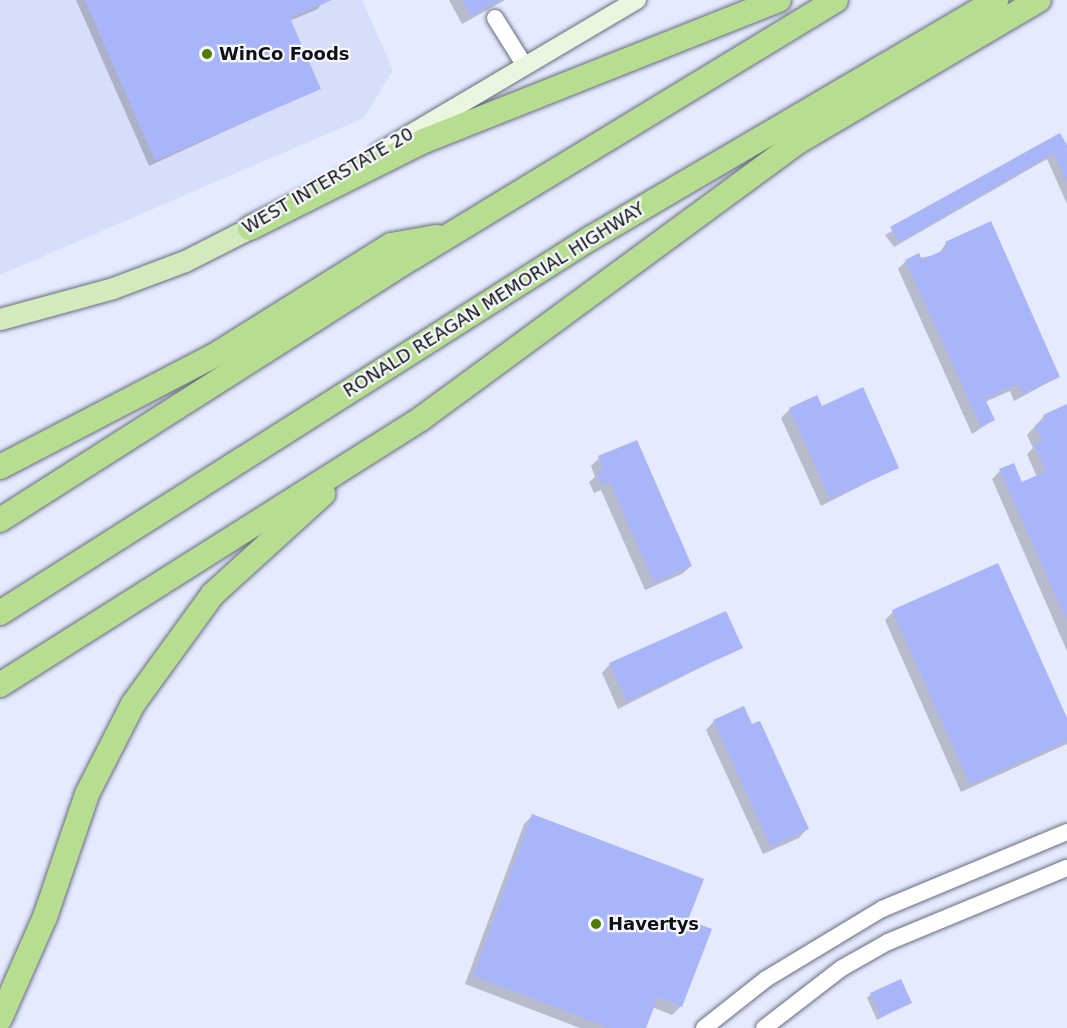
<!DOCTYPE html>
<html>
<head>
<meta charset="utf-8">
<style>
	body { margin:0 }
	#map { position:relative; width:1067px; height:1028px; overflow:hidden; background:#e5eaff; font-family:"DejaVu Sans",sans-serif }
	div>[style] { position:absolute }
	.built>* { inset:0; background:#d8def9 }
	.shadow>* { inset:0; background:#0003 }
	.building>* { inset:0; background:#a8b6f9 }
	.roads { filter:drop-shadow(0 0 2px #686c7e) drop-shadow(0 0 2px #686c7e) }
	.tertiary>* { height:16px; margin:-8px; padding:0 8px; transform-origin:8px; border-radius:8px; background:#fff }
	.secondary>* { height:18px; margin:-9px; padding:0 9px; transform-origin:9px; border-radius:9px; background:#e9f5de }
	.primary>* { height:21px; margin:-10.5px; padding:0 10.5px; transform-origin:10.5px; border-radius:10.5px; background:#d3ebbc }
	.motorway>* { height:24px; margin:-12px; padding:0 12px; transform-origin:12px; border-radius:12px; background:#b6dd90 }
	.dots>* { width:16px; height:16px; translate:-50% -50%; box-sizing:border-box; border:3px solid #f7f8fc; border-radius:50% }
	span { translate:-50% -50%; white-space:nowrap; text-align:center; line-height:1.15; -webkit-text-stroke:4.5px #f7f8fc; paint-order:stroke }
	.poi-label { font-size:18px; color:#101118; font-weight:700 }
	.left { translate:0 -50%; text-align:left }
	.street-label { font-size:18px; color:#101118 }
</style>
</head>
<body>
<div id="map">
	<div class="built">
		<i style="clip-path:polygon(0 0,362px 0,393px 70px,364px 118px,0 275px)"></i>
	</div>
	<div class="shadow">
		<i style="clip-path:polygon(76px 0,323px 0,318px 9px,289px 21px,319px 88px,149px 166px)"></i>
		<i style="clip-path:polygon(449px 0,505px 0,462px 24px)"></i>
		<i style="clip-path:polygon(1060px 135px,1067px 151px,1067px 204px,1047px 159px,894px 247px,885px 235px)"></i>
		<i style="clip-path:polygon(946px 243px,1058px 377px,1014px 401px,1010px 391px,985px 402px,993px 420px,972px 434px,898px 269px,906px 261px,939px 254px)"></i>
		<i style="clip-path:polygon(1067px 406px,1067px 651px,992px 479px,1000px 471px,1021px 484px,1037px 477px,1027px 454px,1033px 448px,1027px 435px,1044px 416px)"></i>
		<i style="clip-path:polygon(821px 408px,898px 467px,821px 506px,781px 418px,790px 409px)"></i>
		<i style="clip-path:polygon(599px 458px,691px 566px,682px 574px,645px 590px,601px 490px,594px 493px,589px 482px,595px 477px,591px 466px)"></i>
		<i style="clip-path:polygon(893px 612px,1067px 722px,1067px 744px,961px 792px,885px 620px)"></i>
		<i style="clip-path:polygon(741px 647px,618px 709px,602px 673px,610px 664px)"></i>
		<i style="clip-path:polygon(714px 721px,807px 829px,799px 838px,763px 854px,706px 730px)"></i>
		<i style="clip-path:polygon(533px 815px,686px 921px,681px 1006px,672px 1015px,652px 1007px,644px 1028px,580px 1028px,465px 984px,524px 824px)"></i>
		<i style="clip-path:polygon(871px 994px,910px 1003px,877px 1020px,867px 998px)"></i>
	</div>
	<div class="building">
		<i style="clip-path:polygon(85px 0,332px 0,290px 18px,321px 89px,155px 161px)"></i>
		<i style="clip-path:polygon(462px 0,501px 0,471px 16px)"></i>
		<i style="clip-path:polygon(1060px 133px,1067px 145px,1067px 183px,1054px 153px,900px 242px,890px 227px)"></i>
		<i style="clip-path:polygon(991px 221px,1060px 377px,1023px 394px,1018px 384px,985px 399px,995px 420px,981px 427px,905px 260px,919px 253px,922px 260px,948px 248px,945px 242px)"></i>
		<i style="clip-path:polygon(863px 387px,899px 468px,830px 499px,789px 408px,817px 395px,822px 406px)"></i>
		<i style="clip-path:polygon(1067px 404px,1067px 621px,999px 469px,1014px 463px,1022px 482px,1046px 471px,1034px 445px,1042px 441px,1035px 425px,1046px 420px,1043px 415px)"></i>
		<i style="clip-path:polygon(637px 440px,692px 566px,654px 583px,610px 482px,602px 485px,597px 473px,604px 469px,598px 456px)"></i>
		<i style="clip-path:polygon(998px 563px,1067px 718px,1067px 741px,970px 785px,892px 610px)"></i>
		<i style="clip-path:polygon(726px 611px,743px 648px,627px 701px,609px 663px)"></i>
		<i style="clip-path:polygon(744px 706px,752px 724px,760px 721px,809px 829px,771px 847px,713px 720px)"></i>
		<i style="clip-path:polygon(532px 814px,704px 879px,688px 920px,712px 929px,682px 1007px,658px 997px,646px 1028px,610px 1028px,473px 976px)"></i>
		<i style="clip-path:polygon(901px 979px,912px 1003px,881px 1017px,870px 993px)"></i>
	</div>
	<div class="roads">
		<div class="tertiary">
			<i style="left:495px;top:18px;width:57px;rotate:58deg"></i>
			<i style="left:704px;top:1028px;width:79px;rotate:-38.3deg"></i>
			<i style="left:766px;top:979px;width:135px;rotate:-31.1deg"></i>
			<i style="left:882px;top:909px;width:200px;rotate:-22.6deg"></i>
			<i style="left:764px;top:1028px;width:98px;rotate:-37.6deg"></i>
			<i style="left:842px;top:968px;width:53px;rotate:-29.5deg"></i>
			<i style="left:888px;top:942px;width:194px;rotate:-22.5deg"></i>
		</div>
		<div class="secondary">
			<i style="left:378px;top:153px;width:301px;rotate:-30.6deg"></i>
		</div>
		<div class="primary">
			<i style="left:0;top:319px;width:117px;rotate:-15.3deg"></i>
			<i style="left:113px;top:288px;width:77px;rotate:-20.6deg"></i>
			<i style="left:185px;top:261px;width:73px;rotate:-26.9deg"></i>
		</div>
		<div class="motorway">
			<i style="left:250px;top:228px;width:195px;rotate:-26.6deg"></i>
			<i style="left:424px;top:141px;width:382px;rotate:-21.7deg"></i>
			<i style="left:0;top:467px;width:245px;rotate:-27.5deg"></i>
			<i style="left:217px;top:354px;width:205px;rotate:-32.1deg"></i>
			<i style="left:391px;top:245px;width:47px;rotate:-9.9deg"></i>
			<i style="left:0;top:520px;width:488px;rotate:-32.5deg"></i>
			<i style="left:412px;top:258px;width:496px;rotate:-31.3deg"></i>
			<i style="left:0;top:613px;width:700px;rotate:-32.4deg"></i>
			<i style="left:591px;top:238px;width:470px;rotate:-30.4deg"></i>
			<i style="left:0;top:685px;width:499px;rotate:-32.3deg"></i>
			<i style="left:422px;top:418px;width:470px;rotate:-36.3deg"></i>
			<i style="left:801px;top:140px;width:276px;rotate:-30.5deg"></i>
			<i style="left:0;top:1019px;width:111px;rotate:-66.2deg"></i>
			<i style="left:45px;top:917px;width:130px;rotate:-71.1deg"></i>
			<i style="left:87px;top:794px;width:101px;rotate:-62.9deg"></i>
			<i style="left:133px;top:704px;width:136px;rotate:-54deg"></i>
			<i style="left:213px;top:594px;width:149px;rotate:-42.3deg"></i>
		</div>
	</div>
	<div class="dots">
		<i style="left:207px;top:54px;background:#4e7b00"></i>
		<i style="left:596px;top:924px;background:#4e7b00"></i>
	</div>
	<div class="poi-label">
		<span class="left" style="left:219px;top:54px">WinCo Foods</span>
		<span class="left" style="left:608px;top:924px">Havertys</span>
	</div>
	<div class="street-label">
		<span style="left:328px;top:181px;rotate:-30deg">WEST INTERSTATE 20</span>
		<span style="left:494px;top:300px;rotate:-32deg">RONALD REAGAN MEMORIAL HIGHWAY</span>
	</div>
</div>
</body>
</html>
